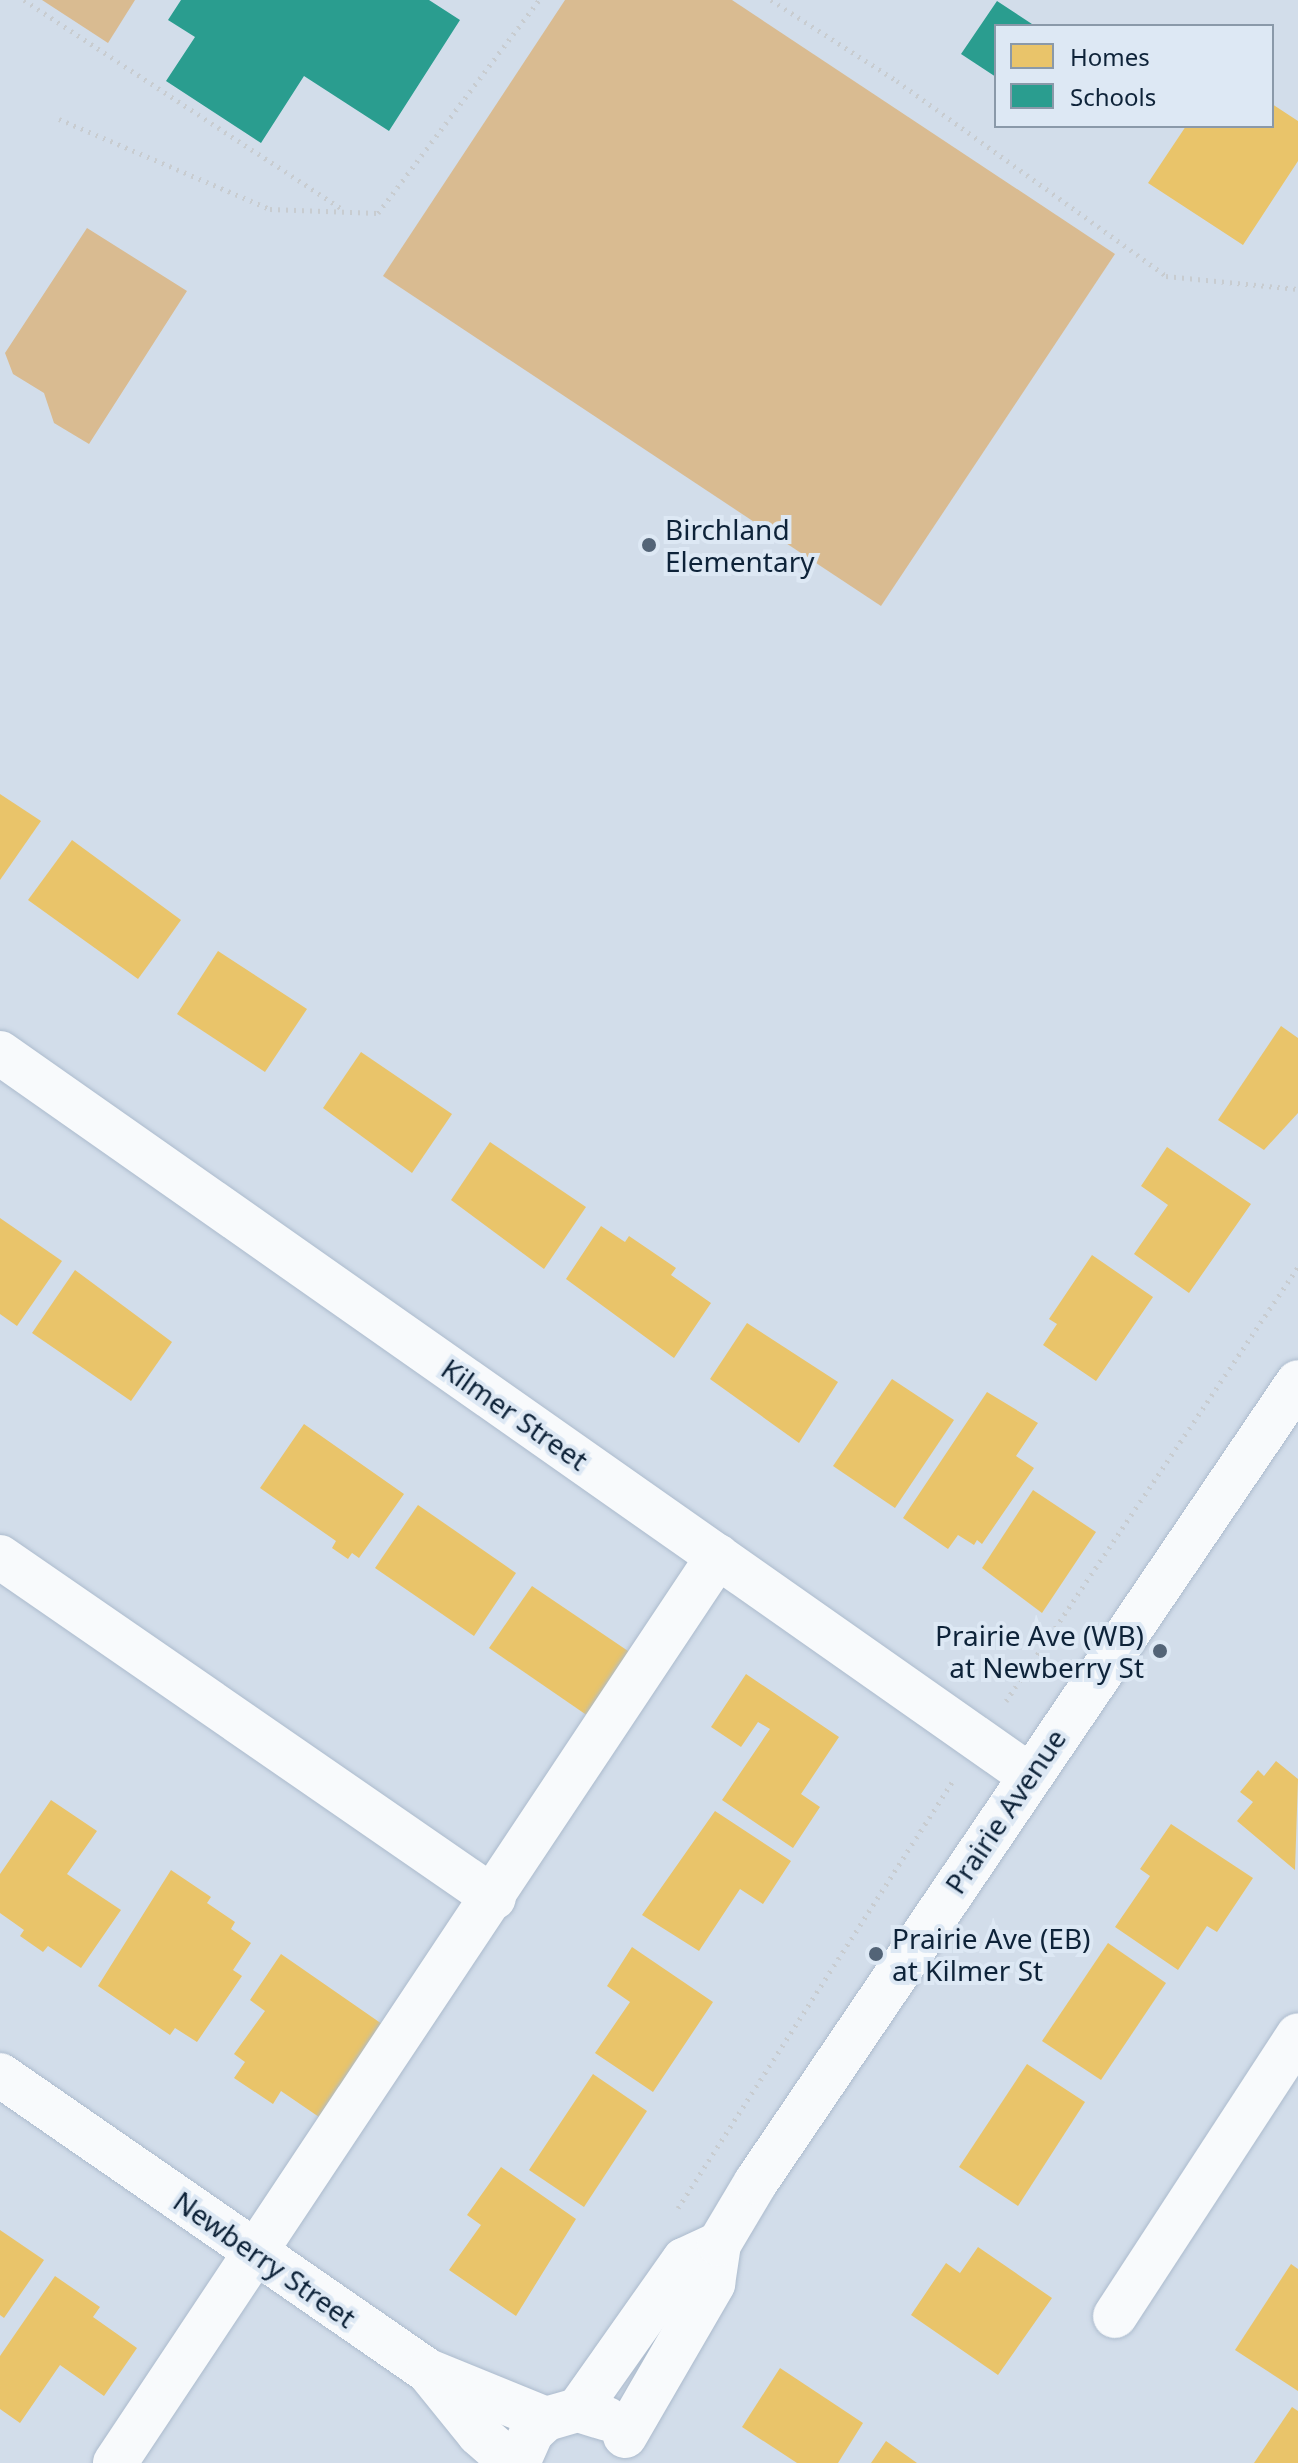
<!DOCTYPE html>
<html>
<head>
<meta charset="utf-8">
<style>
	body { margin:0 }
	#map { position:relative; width:1298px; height:2463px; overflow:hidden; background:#d2ddea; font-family:"Noto Sans",sans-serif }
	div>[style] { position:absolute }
	.green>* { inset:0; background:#d9bb91 }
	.homes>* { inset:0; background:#e9c46a }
	.schools>* { inset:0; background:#2a9d8f }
	.path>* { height:5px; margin-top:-2.5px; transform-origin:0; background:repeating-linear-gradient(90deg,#c8ccd0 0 2px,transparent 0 8px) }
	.roads { filter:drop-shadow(0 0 2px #acbbcd) drop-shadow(0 0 2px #acbbcd) }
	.minor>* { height:44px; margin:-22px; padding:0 22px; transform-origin:22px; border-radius:22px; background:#f8fafc }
	.major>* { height:44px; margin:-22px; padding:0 22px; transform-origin:22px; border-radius:22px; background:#f8fafc }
	.dots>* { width:22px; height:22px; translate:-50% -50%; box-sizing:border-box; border:4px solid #dde8f4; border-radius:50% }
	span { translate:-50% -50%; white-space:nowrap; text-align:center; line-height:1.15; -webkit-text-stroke:8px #dde8f4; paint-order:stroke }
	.poi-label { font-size:28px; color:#0e2339 }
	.left { translate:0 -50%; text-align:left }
	.right { translate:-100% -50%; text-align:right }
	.street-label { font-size:28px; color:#0e2339 }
	.legend { position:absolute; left:994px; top:24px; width:280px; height:104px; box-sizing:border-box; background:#dde8f4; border:2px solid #8a99a9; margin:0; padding:10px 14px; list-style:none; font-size:24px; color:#0e2339 }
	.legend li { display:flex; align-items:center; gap:16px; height:40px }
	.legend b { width:40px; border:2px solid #8a99a9 }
</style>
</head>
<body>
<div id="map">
	<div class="green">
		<i style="clip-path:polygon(42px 0,135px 0,108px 43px)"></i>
		<i style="clip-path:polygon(565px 0,732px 0,1115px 254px,881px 606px,383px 276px)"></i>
		<i style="clip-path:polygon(87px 228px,187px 291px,89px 444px,54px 423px,44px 393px,13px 374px,5px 353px)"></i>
	</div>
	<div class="homes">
		<i style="clip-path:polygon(1272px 104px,1298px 121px,1298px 161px,1243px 245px,1148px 183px,1186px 126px,1272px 126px)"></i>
		<i style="clip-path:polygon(0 794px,41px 821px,0 880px)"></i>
		<i style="clip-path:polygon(72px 840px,181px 920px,138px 979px,28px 900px)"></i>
		<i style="clip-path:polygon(218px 951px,307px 1009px,265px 1072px,177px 1014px)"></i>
		<i style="clip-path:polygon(1281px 1026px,1298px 1038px,1298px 1113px,1264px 1150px,1218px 1120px)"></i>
		<i style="clip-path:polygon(361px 1052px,452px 1114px,412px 1173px,323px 1108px)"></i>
		<i style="clip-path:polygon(490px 1142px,586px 1207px,544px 1269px,451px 1200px)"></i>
		<i style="clip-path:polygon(1167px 1147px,1251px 1204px,1189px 1293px,1134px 1254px,1168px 1205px,1141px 1186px)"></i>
		<i style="clip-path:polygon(0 1218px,62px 1261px,17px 1326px,0 1314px)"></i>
		<i style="clip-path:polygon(601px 1226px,625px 1242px,629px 1236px,676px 1268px,671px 1275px,711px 1303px,674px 1358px,566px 1279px)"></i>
		<i style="clip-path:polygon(1092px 1255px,1153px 1297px,1096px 1381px,1043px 1345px,1057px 1324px,1049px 1319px)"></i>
		<i style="clip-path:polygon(75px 1270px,172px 1342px,131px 1401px,32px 1333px)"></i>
		<i style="clip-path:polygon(747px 1323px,838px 1382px,799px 1443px,710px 1379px)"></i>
		<i style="clip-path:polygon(892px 1379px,954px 1420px,895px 1508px,833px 1466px)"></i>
		<i style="clip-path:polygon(987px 1392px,1038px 1423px,1016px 1456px,1034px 1468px,982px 1544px,977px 1540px,974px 1545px,958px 1535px,948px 1549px,903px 1518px)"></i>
		<i style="clip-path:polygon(304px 1424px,404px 1494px,359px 1558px,352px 1553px,348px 1559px,332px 1548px,336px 1541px,260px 1488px)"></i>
		<i style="clip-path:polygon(1033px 1490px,1096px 1532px,1042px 1613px,982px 1568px)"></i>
		<i style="clip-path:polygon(418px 1505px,516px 1573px,474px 1636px,375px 1568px)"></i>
		<i style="clip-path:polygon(532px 1586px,631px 1653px,588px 1716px,489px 1648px)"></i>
		<i style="clip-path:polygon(746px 1674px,839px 1737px,801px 1794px,820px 1807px,793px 1848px,722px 1800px,770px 1729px,758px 1722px,741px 1747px,711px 1727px)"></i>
		<i style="clip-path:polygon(1276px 1761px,1298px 1779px,1295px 1870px,1237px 1821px,1253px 1802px,1240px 1792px,1258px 1770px,1264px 1776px)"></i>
		<i style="clip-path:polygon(51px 1800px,97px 1831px,67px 1874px,121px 1910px,81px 1968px,48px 1946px,43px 1952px,20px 1936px,24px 1930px,0 1913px,0 1874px)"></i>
		<i style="clip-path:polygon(715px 1811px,791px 1861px,763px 1904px,740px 1889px,699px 1951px,642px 1915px)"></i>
		<i style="clip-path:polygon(1171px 1824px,1253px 1878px,1217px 1932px,1207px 1926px,1178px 1970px,1115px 1927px,1150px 1876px,1140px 1869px)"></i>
		<i style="clip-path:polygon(171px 1870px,211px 1897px,207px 1903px,235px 1922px,231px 1929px,251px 1943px,233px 1970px,242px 1976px,197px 2042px,175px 2028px,170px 2035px,98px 1986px)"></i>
		<i style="clip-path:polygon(1108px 1943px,1166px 1983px,1101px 2080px,1042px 2041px)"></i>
		<i style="clip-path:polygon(632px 1947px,713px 2002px,653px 2092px,595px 2053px,630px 2002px,607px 1986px)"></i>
		<i style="clip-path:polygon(281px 1954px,382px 2024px,319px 2117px,281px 2091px,273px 2104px,234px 2078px,245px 2062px,234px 2054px,265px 2011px,250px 2000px)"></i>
		<i style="clip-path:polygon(1027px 2064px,1085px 2102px,1018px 2206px,959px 2167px)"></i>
		<i style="clip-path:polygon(593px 2074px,647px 2111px,584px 2207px,529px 2170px)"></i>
		<i style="clip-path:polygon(501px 2167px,576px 2219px,516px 2316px,449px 2270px,481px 2225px,467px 2215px)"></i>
		<i style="clip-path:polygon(0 2230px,44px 2260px,4px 2318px,0 2315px)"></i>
		<i style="clip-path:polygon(978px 2247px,1052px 2298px,998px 2375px,911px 2315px,946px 2263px,960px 2273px)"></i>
		<i style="clip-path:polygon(1291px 2264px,1298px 2269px,1298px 2391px,1235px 2350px)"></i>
		<i style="clip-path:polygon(55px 2276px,100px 2307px,93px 2317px,137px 2348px,104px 2396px,60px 2365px,20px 2423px,0 2409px,0 2356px)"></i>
		<i style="clip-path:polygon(780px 2368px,863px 2423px,838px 2463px,797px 2463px,742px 2427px)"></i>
		<i style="clip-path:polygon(1292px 2407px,1298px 2411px,1298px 2463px,1254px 2463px)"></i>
		<i style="clip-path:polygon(886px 2441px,917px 2463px,871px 2463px)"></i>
	</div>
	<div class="schools">
		<i style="clip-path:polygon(181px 0,429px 0,460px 20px,389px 131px,304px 76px,261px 143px,166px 81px,195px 37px,168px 20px)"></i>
		<i style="clip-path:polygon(997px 1px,1035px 26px,996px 26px,996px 77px,961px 54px)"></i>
	</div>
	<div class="path">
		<i style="left:24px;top:0;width:383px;rotate:33.3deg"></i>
		<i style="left:771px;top:0;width:150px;rotate:32.7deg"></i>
		<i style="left:897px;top:81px;width:332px;rotate:35.9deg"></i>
		<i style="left:1166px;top:276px;width:133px;rotate:5.6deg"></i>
		<i style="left:59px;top:119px;width:229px;rotate:23.1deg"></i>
		<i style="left:270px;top:209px;width:108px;rotate:2.1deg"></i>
		<i style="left:378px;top:213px;width:267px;rotate:-52.9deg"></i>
		<i style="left:1006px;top:1701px;width:523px;rotate:-56.07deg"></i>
		<i style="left:678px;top:2208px;width:510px;rotate:-57.24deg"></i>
	</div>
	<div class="roads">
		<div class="minor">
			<i style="left:0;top:1053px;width:1257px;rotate:35.06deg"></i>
			<i style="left:0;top:1557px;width:600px;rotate:34.62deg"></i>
			<i style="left:0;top:2075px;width:520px;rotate:34.67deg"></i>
			<i style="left:428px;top:2371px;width:81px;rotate:51deg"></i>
			<i style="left:479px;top:2434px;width:44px;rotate:41.3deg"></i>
			<i style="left:1115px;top:2316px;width:335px;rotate:-56.9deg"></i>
			<i style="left:428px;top:2371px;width:127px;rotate:22.1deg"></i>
			<i style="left:115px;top:2463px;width:1089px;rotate:-56.38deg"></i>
		</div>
		<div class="major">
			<i style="left:578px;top:2410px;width:184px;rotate:-54.8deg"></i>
			<i style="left:684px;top:2260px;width:38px;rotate:-25deg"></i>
			<i style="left:625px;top:2436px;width:176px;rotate:-59.9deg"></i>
			<i style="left:713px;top:2284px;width:40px;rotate:-81.5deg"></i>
			<i style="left:719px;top:2244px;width:72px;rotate:-59.2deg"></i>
			<i style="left:756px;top:2182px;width:966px;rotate:-55.88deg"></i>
			<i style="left:518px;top:2463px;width:34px;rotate:-66deg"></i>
			<i style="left:532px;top:2432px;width:19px;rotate:-43deg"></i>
			<i style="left:546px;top:2419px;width:33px;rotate:-16deg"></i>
			<i style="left:578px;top:2410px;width:30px;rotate:17deg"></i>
		</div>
	</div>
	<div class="dots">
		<i style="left:649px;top:545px;background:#536477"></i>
		<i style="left:1160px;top:1651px;background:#536477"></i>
		<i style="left:876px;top:1954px;background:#536477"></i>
	</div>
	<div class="poi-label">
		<span class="left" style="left:665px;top:545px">Birchland<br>Elementary</span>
		<span class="right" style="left:1144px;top:1651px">Prairie Ave (WB)<br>at Newberry St</span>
		<span class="left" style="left:892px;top:1954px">Prairie Ave (EB)<br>at Kilmer St</span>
	</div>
	<div class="street-label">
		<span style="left:515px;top:1414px;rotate:35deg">Kilmer Street</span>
		<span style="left:1005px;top:1811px;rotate:-56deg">Prairie Avenue</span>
		<span style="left:265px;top:2259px;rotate:35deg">Newberry Street</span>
	</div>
	<ul class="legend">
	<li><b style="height:22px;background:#e9c46a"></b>Homes</li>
	<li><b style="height:22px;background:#2a9d8f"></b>Schools</li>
	</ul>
</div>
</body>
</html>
